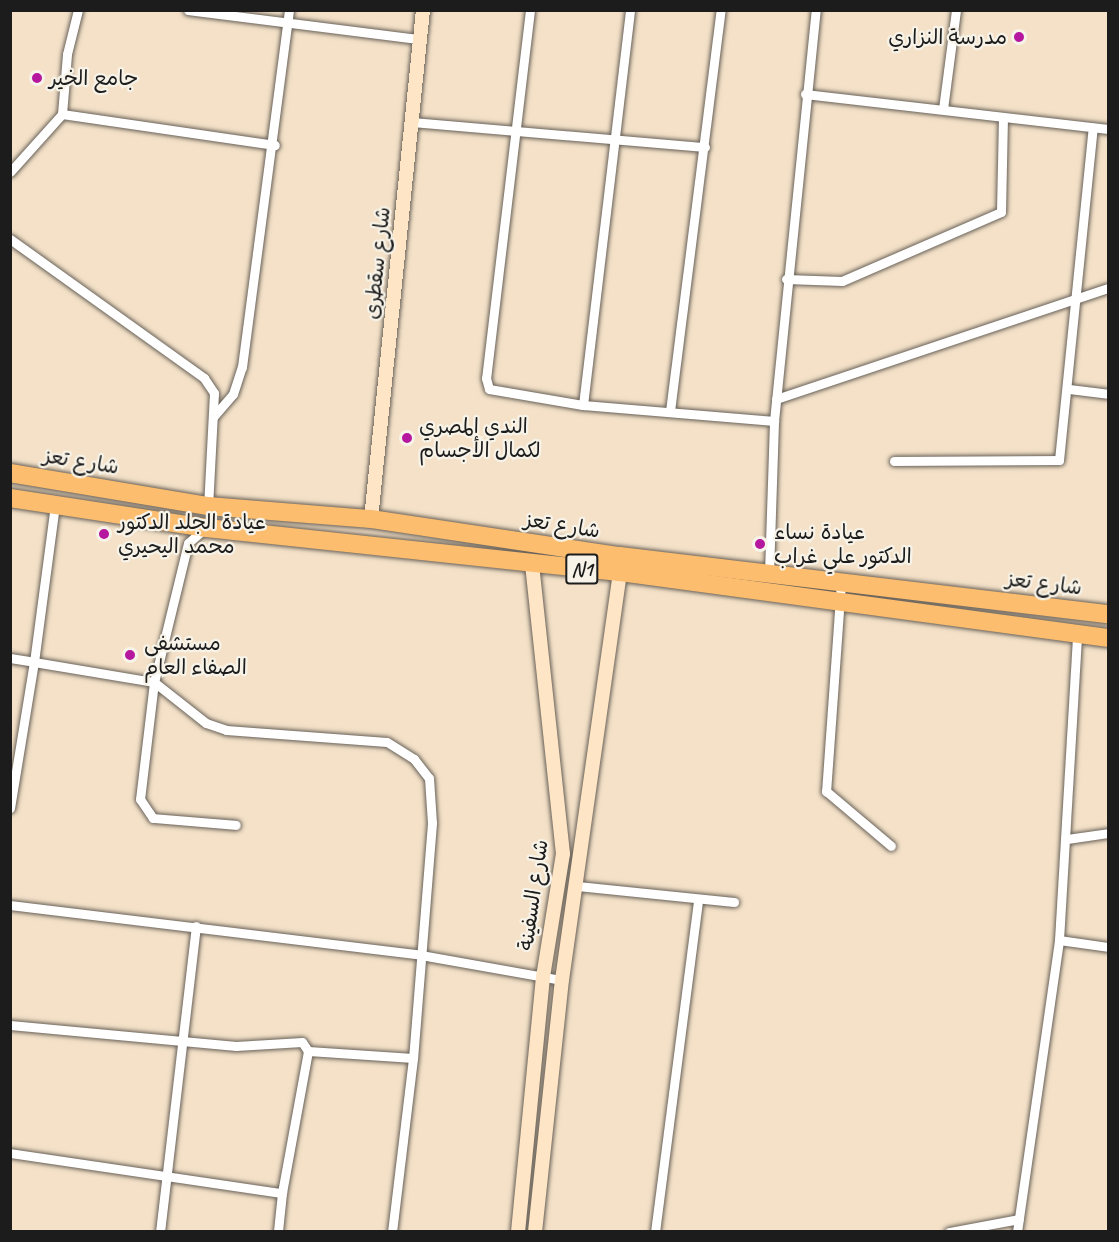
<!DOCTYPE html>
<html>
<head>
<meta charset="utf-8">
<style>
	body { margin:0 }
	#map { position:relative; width:1119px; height:1242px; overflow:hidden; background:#f4e1c8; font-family:Caveat,"Playpen Sans Arabic",sans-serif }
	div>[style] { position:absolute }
	.roads { filter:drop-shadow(0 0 2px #686158) drop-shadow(0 0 2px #686158) }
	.street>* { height:9px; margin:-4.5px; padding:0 4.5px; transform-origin:4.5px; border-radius:4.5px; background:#fff }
	.secondary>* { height:14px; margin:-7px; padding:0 7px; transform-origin:7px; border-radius:7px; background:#fee5c5 }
	.highway>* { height:18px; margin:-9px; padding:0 9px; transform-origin:9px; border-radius:9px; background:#fcbd6f }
	.dots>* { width:16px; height:16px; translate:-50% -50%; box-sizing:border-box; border:3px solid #f7f3e8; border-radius:50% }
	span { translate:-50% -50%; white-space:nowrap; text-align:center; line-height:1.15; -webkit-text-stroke:4.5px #f7f3e8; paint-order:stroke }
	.shield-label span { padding:2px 4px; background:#f7f3e8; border:2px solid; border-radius:4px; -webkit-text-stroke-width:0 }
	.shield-label { font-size:20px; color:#1c1c1c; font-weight:700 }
	.poi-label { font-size:21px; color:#1c1c1c }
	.right { translate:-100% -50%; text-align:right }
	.left { translate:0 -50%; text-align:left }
	.street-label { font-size:21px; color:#1c1c1c }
	.frame { position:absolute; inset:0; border:12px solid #1c1c1c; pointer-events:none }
</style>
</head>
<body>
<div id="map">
	<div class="roads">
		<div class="street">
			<i style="left:188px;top:10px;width:233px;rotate:7.2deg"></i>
			<i style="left:530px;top:10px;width:371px;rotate:96.8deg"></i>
			<i style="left:486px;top:378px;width:11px;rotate:75deg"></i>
			<i style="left:489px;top:389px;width:95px;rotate:9.7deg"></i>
			<i style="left:583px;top:405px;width:192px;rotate:4.8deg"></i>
			<i style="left:805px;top:94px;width:305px;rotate:6.6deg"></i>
			<i style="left:943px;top:109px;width:100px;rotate:-82.5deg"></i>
			<i style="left:62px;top:114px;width:215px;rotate:8.3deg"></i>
			<i style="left:412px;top:122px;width:294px;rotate:4.9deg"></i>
			<i style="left:10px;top:172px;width:78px;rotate:-48.1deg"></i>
			<i style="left:62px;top:114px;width:60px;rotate:-85.2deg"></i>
			<i style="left:67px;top:54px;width:45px;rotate:-76deg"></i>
			<i style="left:10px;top:239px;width:239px;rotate:35.6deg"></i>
			<i style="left:204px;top:378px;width:18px;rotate:56deg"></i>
			<i style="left:214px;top:393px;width:113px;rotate:93deg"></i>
			<i style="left:786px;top:279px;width:56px;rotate:2deg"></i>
			<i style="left:842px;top:281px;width:173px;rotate:-23.5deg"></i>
			<i style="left:1001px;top:212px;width:93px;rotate:-88.8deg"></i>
			<i style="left:1069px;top:389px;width:39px;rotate:7deg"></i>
			<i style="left:776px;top:399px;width:350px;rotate:-18.5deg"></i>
			<i style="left:583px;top:405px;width:398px;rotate:-83.2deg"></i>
			<i style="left:670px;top:411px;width:404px;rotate:-82.8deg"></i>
			<i style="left:213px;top:417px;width:30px;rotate:-49deg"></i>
			<i style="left:233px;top:394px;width:28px;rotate:-72deg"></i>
			<i style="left:242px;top:367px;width:360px;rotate:-82.5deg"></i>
			<i style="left:894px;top:461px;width:165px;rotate:-0.3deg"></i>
			<i style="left:1059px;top:460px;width:334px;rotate:-84.2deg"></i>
			<i style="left:204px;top:529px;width:21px;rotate:139deg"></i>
			<i style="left:188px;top:543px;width:143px;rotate:103.7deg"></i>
			<i style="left:154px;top:682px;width:118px;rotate:96.8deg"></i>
			<i style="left:140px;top:799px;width:23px;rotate:56deg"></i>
			<i style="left:153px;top:818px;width:83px;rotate:4.8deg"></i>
			<i style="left:769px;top:573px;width:152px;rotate:-88.1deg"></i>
			<i style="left:774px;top:421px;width:413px;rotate:-84.2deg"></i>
			<i style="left:841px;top:583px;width:209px;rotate:94.1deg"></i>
			<i style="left:826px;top:791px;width:85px;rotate:40.2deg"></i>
			<i style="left:10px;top:658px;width:24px;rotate:9deg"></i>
			<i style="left:34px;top:662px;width:159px;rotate:-82.4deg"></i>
			<i style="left:10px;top:808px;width:148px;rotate:-80.7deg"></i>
			<i style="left:34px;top:662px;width:122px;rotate:9.5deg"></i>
			<i style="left:154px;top:682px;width:66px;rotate:38.3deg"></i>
			<i style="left:206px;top:723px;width:21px;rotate:19deg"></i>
			<i style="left:226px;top:730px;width:161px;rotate:4.3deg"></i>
			<i style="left:387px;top:742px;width:32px;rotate:32deg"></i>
			<i style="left:414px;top:759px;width:24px;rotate:52deg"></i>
			<i style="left:429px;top:778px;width:45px;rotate:86.2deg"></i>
			<i style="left:432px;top:823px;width:236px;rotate:94.6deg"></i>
			<i style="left:413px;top:1058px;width:105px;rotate:-176.2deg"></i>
			<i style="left:308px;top:1051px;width:144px;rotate:100.4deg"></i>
			<i style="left:1067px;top:839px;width:41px;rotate:-8.3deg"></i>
			<i style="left:577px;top:886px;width:158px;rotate:5.8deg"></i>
			<i style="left:10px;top:905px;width:414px;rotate:6.9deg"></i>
			<i style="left:421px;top:955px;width:143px;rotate:10.1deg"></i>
			<i style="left:1059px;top:940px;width:49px;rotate:8.1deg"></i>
			<i style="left:10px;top:1025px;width:227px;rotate:5.3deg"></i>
			<i style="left:236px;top:1046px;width:66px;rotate:-3.5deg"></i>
			<i style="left:302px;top:1042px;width:11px;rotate:56deg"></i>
			<i style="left:10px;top:1153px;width:275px;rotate:8.4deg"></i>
			<i style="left:282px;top:1193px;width:39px;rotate:96deg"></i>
			<i style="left:160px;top:1232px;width:308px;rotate:-83.3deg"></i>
			<i style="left:392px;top:1232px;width:175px;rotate:-83.1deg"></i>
			<i style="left:655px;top:1232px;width:335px;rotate:-82.6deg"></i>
			<i style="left:949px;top:1232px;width:71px;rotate:-10.5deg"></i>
			<i style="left:1017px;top:1232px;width:295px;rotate:-81.8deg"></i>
			<i style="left:1059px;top:940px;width:307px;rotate:-86.6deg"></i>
		</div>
		<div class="secondary">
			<i style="left:371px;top:519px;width:512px;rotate:-84.17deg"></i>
			<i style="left:518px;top:1232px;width:256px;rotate:-84.4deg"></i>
			<i style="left:543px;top:977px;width:125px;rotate:-80.8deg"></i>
			<i style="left:563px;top:854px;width:291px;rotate:-96.1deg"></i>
			<i style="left:535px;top:1232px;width:253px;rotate:-83.9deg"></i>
			<i style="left:562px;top:980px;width:412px;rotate:-81.9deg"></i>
		</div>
		<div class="highway">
			<i style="left:10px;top:473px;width:201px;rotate:9.5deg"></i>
			<i style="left:208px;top:506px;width:164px;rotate:4.6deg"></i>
			<i style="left:371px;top:519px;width:252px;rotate:8.5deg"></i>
			<i style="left:620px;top:556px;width:491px;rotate:6.8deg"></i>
			<i style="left:10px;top:498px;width:198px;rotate:8.7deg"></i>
			<i style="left:206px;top:528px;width:416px;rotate:6.1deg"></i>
			<i style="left:620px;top:572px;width:492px;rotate:7.7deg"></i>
		</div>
	</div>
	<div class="dots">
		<i style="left:1019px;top:37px;background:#b5179e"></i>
		<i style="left:37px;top:78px;background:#b5179e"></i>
		<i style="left:407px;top:438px;background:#b5179e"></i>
		<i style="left:104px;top:534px;background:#b5179e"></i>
		<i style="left:760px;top:544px;background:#b5179e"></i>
		<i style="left:130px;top:655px;background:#b5179e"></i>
	</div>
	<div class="shield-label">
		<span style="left:582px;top:569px">N1</span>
	</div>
	<div class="poi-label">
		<span class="right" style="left:1007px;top:37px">مدرسة النزاري</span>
		<span class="left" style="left:49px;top:78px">جامع الخير</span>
		<span class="left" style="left:419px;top:438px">الندي المصري<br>لكمال الأجسام</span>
		<span class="left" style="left:118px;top:534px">عيادة الجلد الدكتور<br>محمد اليحيري</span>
		<span class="left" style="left:774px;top:544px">عيادة نساء<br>الدكتور علي غراب</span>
		<span class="left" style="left:144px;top:655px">مستشفى<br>الصفاء العام</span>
	</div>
	<div class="street-label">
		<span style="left:377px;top:263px;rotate:-84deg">شارع سقطرى</span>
		<span style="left:81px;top:461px;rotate:9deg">شارع تعز</span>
		<span style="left:562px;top:525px;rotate:9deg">شارع تعز</span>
		<span style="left:1044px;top:583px;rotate:7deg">شارع تعز</span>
		<span style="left:533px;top:895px;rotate:-82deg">شارع السفينة</span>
	</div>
	<div class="frame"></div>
</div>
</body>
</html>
